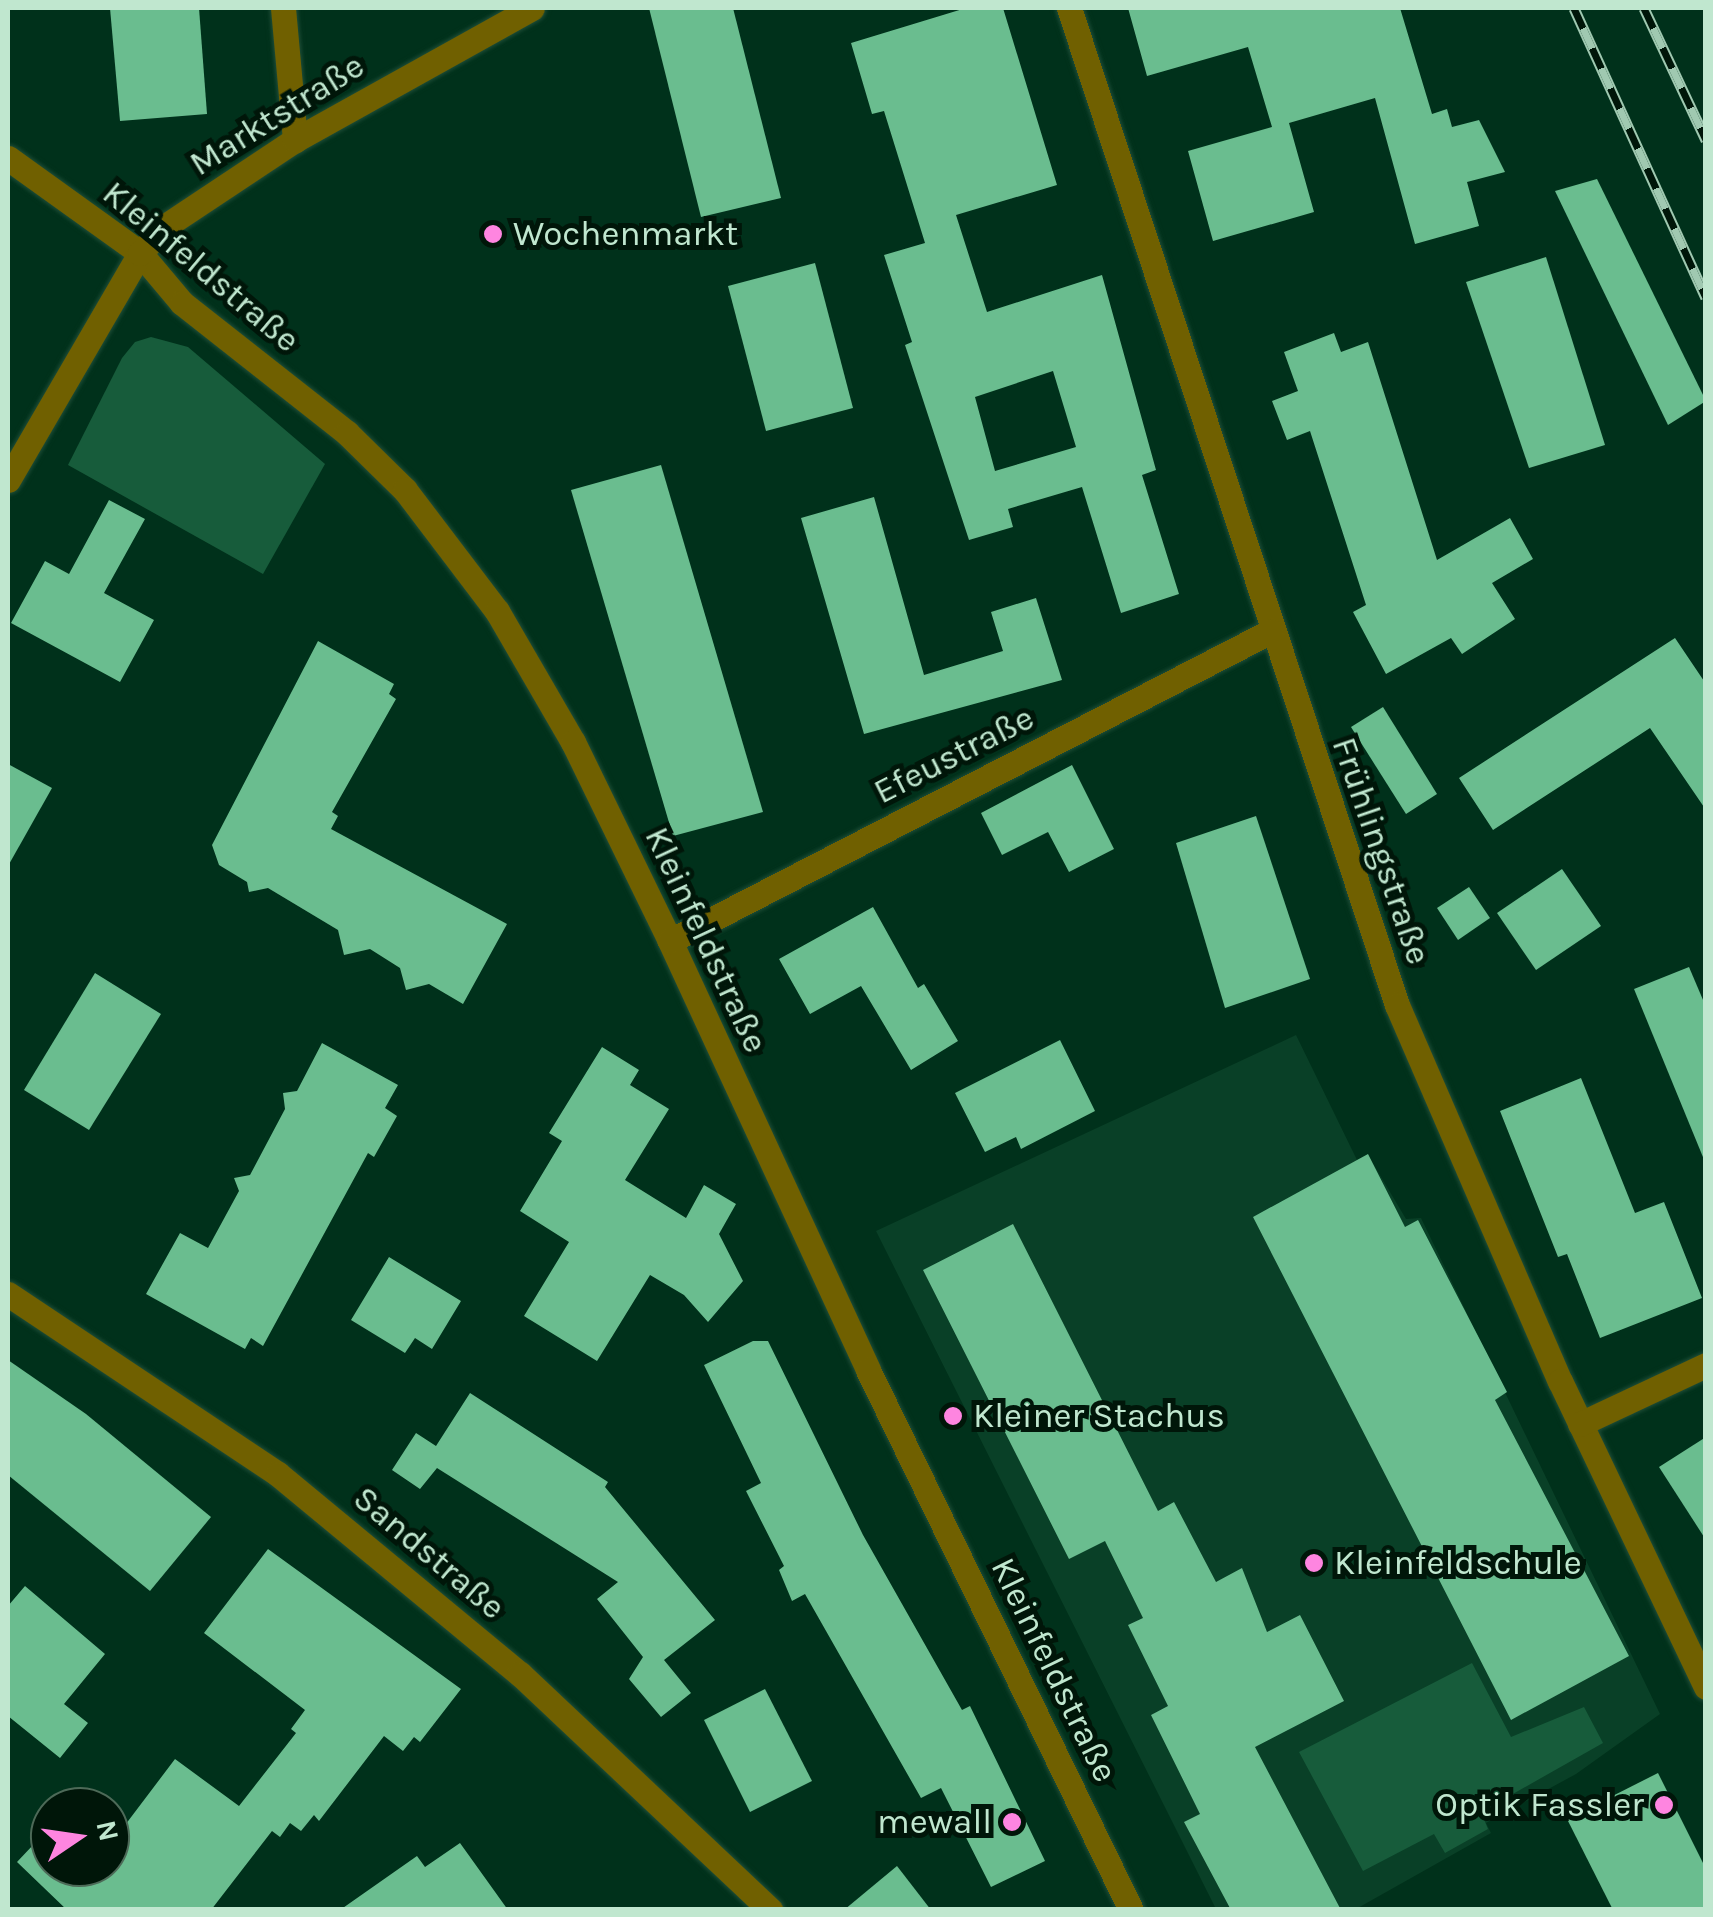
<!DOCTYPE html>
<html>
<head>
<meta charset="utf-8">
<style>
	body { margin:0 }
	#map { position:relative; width:1713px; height:1917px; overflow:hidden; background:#00311b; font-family:Karla,sans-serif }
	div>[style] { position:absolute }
	.built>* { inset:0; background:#094027 }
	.green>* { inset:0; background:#175c3b }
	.building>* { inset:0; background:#6abd8f }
	.roads { filter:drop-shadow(0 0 2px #1f4e38) drop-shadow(0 0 2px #1f4e38) }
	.minor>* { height:25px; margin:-12.5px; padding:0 12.5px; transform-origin:12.5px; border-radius:12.5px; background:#706000 }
	.rail>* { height:11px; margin-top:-5.5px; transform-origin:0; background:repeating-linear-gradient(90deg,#001609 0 22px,#a0c9b1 0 44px); box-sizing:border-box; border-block:2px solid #a0c9b1 }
	.dots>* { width:28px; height:28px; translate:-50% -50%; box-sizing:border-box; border:5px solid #001609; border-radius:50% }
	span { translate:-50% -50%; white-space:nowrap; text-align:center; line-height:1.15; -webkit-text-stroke:10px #001609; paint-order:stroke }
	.street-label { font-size:35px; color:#c0e7cf }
	.poi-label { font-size:35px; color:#c0e7cf }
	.left { translate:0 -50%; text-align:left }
	.right { translate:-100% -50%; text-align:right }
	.frame { position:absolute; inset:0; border:10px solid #c0e7cf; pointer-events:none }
	.north { position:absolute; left:30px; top:1787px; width:100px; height:100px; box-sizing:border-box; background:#001609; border:2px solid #4d6a58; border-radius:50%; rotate:77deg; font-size:28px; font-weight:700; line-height:40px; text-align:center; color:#c0e7cf }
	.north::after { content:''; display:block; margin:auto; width:35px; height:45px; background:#fe85e0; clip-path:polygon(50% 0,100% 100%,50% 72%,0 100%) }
</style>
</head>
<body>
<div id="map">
	<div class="built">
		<i style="clip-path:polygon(1296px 1035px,1357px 1160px,1368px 1155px,1406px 1219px,1421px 1218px,1660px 1714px,1576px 1774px,1486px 1823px,1491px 1833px,1356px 1909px,1216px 1909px,876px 1231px)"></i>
	</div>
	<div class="green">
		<i style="clip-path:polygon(151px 337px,188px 347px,325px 464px,263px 574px,68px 465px,122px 358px,135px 342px)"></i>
		<i style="clip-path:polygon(1472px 1663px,1511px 1737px,1584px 1707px,1603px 1743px,1481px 1812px,1488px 1829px,1445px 1853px,1434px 1834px,1363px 1871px,1299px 1752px)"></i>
	</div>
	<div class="building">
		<i style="clip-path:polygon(110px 8px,199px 8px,207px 114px,120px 121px)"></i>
		<i style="clip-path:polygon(649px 8px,733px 8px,781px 198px,701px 217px)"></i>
		<i style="clip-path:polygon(evenodd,966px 8px,1003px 8px,1057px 185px,956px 215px,987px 312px,1102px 275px,1156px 470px,1142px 475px,1179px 594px,1121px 613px,1082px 487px,1008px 509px,1013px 527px,969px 540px,905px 345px,912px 342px,884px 255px,925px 243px,884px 111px,872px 114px,851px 43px,966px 8px,1053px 371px,1076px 447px,995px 471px,975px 397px,1053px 371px)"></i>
		<i style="clip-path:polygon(1128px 8px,1400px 8px,1432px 114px,1447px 109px,1452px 127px,1479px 120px,1505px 172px,1467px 182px,1479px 226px,1415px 244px,1375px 98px,1289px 123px,1314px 212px,1213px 241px,1188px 151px,1272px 127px,1248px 47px,1147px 76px)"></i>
		<i style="clip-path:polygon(1597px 179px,1706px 401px,1668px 425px,1555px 191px)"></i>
		<i style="clip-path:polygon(1546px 257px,1605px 445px,1529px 468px,1466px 282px)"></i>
		<i style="clip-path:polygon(815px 263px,853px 408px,766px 431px,728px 286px)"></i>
		<i style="clip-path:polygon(1334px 333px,1341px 352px,1368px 342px,1437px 560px,1510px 518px,1533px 559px,1492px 583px,1515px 619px,1462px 654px,1451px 638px,1386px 674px,1353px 612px,1366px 605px,1310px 431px,1287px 440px,1272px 401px,1298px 391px,1284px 352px)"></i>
		<i style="clip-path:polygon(661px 465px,763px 812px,673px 836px,571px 490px)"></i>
		<i style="clip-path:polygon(874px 497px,924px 675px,1003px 651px,991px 612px,1036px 598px,1062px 680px,864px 734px,801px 518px)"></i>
		<i style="clip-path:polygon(109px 500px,145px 519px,104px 593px,154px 620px,120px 682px,11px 623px,45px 561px,69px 574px)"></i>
		<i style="clip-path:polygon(1675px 638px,1706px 684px,1706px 810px,1650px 728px,1493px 830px,1459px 778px)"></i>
		<i style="clip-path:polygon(318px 641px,394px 684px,389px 694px,396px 699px,332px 812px,338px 816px,331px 829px,507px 924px,463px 1004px,429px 984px,406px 990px,400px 968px,370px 949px,344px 955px,338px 930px,268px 888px,249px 892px,247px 882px,219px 865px,212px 845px)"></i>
		<i style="clip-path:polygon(1383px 707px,1437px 794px,1406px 814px,1351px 727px)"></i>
		<i style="clip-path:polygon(8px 764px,52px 788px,8px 866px)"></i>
		<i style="clip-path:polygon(1072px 765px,1114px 849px,1069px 872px,1048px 832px,1002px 855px,981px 813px)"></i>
		<i style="clip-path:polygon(1256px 816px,1310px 979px,1225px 1008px,1176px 843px)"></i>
		<i style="clip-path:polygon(1562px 869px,1601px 926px,1536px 970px,1497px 913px)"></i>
		<i style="clip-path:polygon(1469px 887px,1490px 918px,1458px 940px,1437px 908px)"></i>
		<i style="clip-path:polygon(873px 907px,918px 988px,924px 984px,958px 1041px,911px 1070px,861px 986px,810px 1014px,779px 959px)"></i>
		<i style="clip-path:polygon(1689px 967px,1706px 1007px,1705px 1162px,1634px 989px)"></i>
		<i style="clip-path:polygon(95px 973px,161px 1014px,89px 1130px,24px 1090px)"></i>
		<i style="clip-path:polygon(1060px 1040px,1095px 1111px,1021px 1149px,1016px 1137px,985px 1152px,955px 1093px)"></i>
		<i style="clip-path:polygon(322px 1043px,398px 1085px,385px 1108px,397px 1116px,374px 1157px,368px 1153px,263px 1346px,251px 1338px,245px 1349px,146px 1294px,180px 1233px,208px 1248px,239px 1191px,234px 1178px,250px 1175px,285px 1109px,283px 1093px,297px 1091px)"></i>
		<i style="clip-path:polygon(602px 1047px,639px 1070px,630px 1085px,669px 1109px,625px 1180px,686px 1218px,704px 1185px,736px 1204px,719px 1234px,743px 1281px,708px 1322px,684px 1295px,650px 1275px,597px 1361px,524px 1316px,569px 1242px,520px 1211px,562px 1141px,549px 1133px)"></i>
		<i style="clip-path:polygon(1581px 1078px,1635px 1213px,1664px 1202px,1702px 1298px,1600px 1338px,1567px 1254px,1558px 1257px,1500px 1111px)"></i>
		<i style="clip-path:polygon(1368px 1154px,1405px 1227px,1418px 1220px,1507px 1392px,1495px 1400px,1629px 1656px,1511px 1720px,1253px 1217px)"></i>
		<i style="clip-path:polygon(1013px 1224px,1158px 1511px,1174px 1502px,1216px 1582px,1242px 1568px,1267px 1632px,1300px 1615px,1344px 1701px,1255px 1747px,1341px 1910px,1231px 1910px,1184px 1822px,1200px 1814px,1151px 1715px,1168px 1706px,1128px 1625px,1143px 1618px,1105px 1541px,1069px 1559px,923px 1270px)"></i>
		<i style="clip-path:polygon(389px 1257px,461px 1301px,432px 1349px,415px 1338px,405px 1353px,351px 1320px)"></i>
		<i style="clip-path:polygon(753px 1341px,768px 1341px,863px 1535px,962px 1710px,970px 1706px,1045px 1861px,991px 1887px,941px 1788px,921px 1798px,805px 1594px,792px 1601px,779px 1570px,784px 1566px,746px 1491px,761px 1483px,704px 1365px)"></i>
		<i style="clip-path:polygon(8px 1360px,86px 1414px,211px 1517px,150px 1591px,8px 1475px)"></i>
		<i style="clip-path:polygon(470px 1393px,608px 1482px,605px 1487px,715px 1620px,664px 1660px,691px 1693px,661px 1717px,629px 1679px,643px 1657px,597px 1599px,618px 1582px,437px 1468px,420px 1489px,392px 1470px,416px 1433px,436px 1446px)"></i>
		<i style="clip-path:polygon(1706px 1437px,1706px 1540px,1659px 1467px)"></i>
		<i style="clip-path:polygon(268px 1549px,461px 1689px,420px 1742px,414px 1737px,403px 1751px,384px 1736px,319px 1821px,314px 1815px,301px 1831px,290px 1823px,280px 1837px,272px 1831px,211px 1910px,67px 1910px,17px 1862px,50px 1827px,50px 1867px,110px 1867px,110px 1845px,175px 1759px,239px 1806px,296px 1733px,291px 1729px,305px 1710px,204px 1633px)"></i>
		<i style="clip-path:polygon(25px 1586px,105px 1654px,64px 1704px,88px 1723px,60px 1758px,8px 1716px,8px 1606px)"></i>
		<i style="clip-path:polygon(765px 1689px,812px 1781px,750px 1812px,704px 1720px)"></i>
		<i style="clip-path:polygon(1658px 1773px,1706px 1869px,1706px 1910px,1613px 1910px,1567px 1819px)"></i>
		<i style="clip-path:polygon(460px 1843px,508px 1910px,340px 1910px,417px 1856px,425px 1867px)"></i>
		<i style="clip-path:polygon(897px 1866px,931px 1910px,844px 1910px)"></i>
	</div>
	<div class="roads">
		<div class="minor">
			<i style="left:283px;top:8px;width:133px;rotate:84.8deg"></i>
			<i style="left:1069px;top:8px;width:1050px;rotate:71.79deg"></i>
			<i style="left:1397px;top:1005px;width:410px;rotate:66.6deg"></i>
			<i style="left:1560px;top:1381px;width:339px;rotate:64.5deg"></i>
			<i style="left:8px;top:158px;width:163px;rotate:35.7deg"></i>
			<i style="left:140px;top:253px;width:65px;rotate:50deg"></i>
			<i style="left:182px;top:303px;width:210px;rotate:38.2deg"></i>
			<i style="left:347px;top:433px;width:81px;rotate:44.5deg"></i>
			<i style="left:405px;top:490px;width:152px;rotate:52.8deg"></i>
			<i style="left:497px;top:611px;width:151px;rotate:59.9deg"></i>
			<i style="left:573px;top:742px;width:221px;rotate:64deg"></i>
			<i style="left:670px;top:941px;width:472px;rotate:65.2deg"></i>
			<i style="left:868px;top:1370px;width:601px;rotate:64.03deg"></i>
			<i style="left:8px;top:480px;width:263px;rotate:-59.8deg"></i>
			<i style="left:140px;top:253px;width:35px;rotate:-47deg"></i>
			<i style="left:164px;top:227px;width:157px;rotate:-33.6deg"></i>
			<i style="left:295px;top:140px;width:271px;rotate:-29.1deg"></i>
			<i style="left:670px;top:941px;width:676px;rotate:-27.28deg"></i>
			<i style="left:8px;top:1294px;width:324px;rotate:33.7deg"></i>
			<i style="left:278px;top:1474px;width:314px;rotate:39.6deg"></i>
			<i style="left:520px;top:1674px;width:344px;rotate:43.3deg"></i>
			<i style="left:1580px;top:1424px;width:139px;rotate:-25.1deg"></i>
		</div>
	</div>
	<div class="rail">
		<i style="left:1574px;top:8px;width:318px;rotate:65.5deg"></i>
		<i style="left:1644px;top:8px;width:146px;rotate:64.8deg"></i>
	</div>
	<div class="dots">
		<i style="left:493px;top:234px;background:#fe85e0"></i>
		<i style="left:953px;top:1416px;background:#fe85e0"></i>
		<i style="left:1314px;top:1563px;background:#fe85e0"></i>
		<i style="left:1664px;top:1805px;background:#fe85e0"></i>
		<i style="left:1012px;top:1822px;background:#fe85e0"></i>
	</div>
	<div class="street-label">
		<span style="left:277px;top:115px;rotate:-32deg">Marktstraße</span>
		<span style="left:201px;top:267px;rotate:40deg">Kleinfeldstraße</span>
		<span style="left:954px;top:755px;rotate:-27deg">Efeustraße</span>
		<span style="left:1381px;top:851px;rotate:71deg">Frühlingstraße</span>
		<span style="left:706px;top:940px;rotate:65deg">Kleinfeldstraße</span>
		<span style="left:429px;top:1553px;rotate:40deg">Sandstraße</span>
		<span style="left:1054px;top:1670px;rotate:64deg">Kleinfeldstraße</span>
	</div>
	<div class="poi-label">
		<span class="left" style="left:513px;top:234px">Wochenmarkt</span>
		<span class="left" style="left:973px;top:1416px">Kleiner Stachus</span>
		<span class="left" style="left:1334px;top:1563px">Kleinfeldschule</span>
		<span class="right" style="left:1644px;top:1805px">Optik Fassler</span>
		<span class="right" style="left:992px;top:1822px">mewall</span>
	</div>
	<div class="frame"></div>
	<div class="north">N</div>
</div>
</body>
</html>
